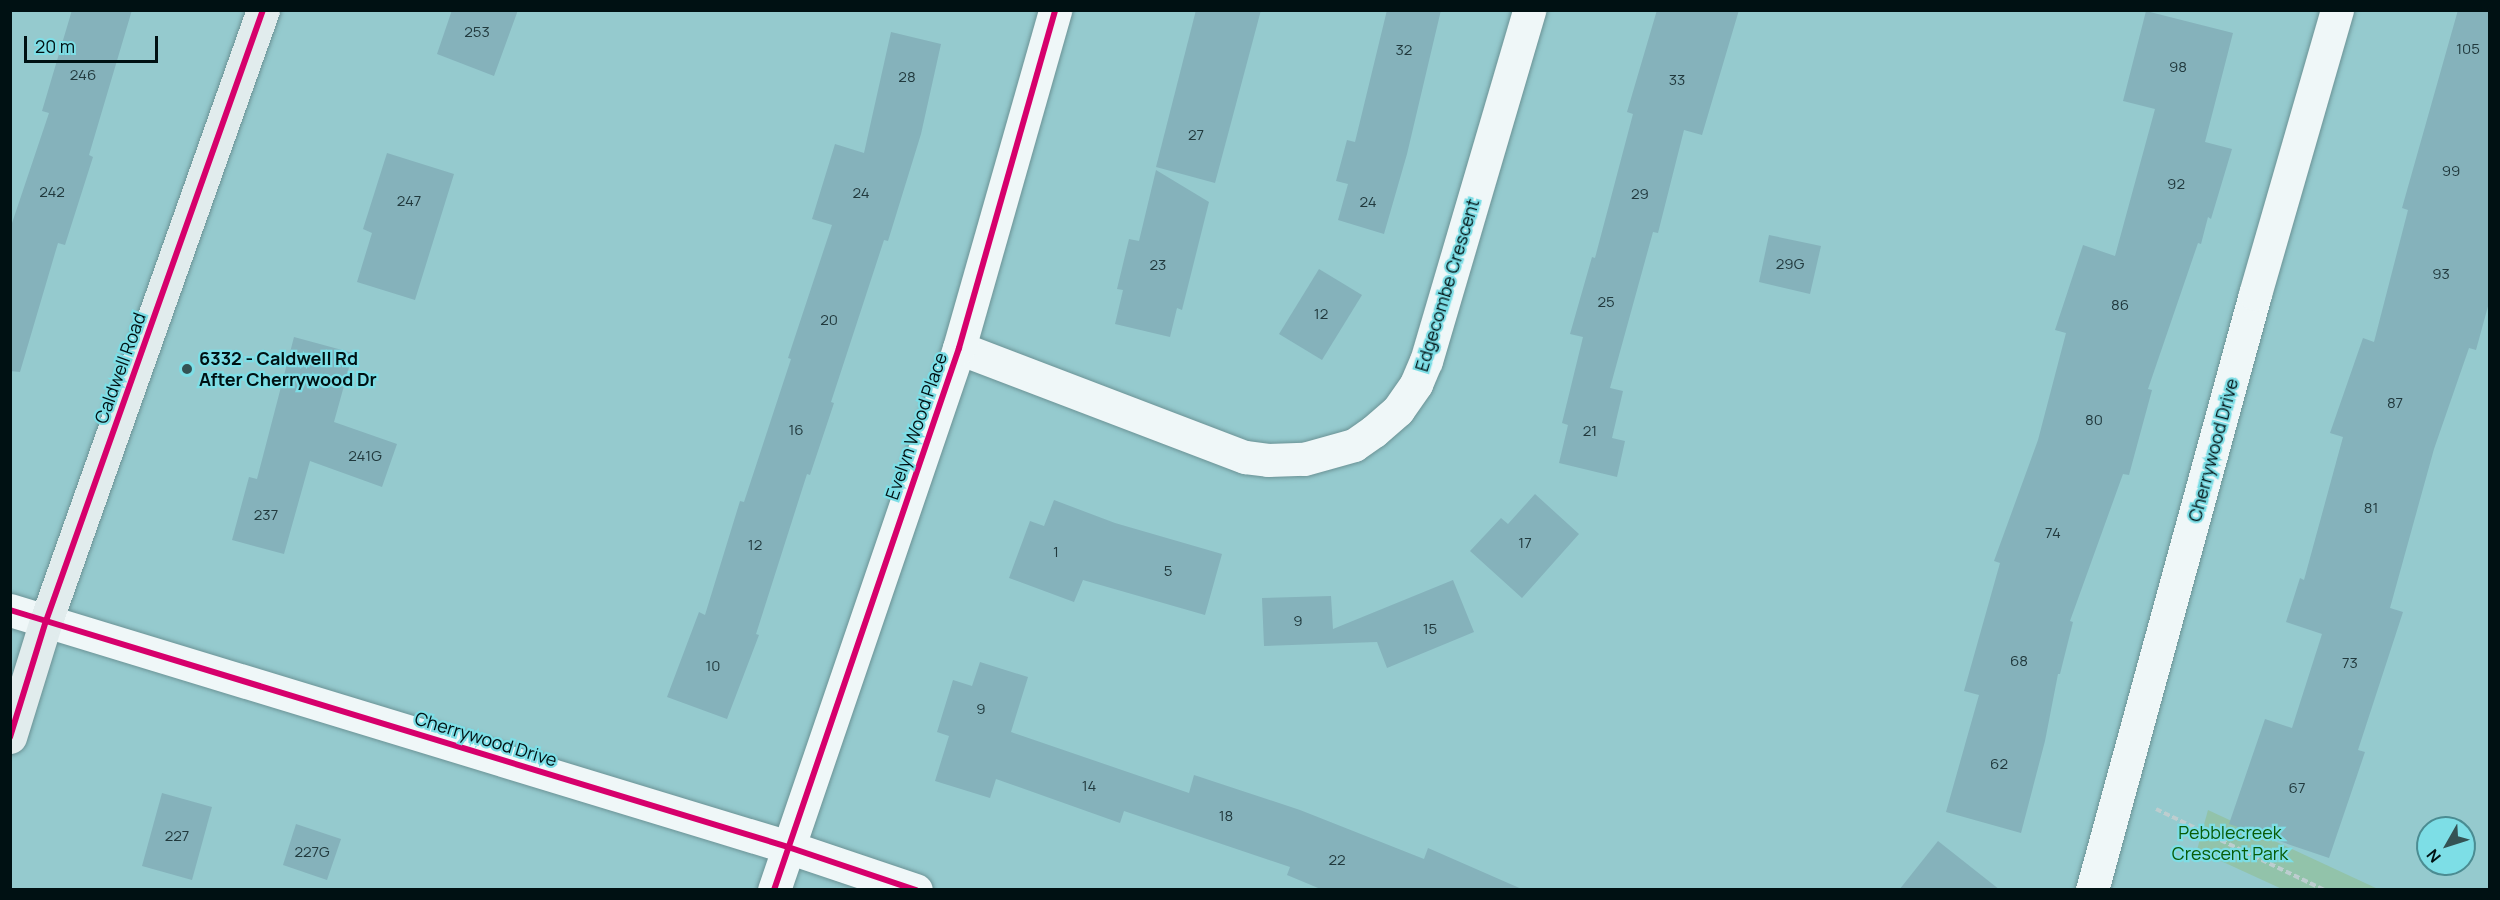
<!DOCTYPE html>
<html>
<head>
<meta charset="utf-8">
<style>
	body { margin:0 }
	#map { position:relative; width:2500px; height:900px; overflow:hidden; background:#95cace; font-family:Manrope,sans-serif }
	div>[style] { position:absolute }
	.green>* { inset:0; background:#92c3aa }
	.building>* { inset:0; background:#85b2bb }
	.path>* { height:4px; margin-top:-2px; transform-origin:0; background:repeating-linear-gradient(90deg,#bdcdcf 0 6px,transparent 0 9px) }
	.roads { filter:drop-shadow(0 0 2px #6b9295) drop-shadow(0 0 2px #6b9295) }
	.street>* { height:33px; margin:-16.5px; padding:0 16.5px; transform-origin:16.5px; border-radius:16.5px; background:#eff7f8 }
	.secondary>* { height:33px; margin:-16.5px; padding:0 16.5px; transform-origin:16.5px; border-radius:16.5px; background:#e1eced }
	.cycleway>* { height:6px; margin:-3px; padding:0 3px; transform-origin:3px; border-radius:3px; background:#d6006c }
	.dots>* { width:16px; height:16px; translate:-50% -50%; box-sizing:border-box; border:3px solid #7ddee6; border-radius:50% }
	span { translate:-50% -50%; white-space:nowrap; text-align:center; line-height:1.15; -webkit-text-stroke:4.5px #7ddee6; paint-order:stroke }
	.number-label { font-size:15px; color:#21393d }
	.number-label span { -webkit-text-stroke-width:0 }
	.street-label { font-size:18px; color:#001113 }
	.poi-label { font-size:18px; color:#001113; font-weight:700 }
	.left { translate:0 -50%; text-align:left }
	.park-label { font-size:18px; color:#085c07 }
	.frame { position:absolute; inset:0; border:12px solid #001113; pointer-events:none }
	.north { position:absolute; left:2416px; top:816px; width:60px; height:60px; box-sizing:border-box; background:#7ddee6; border:2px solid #4b8c92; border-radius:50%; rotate:231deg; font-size:16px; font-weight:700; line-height:24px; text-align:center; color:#001113 }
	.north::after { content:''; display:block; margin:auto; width:21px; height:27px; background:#345254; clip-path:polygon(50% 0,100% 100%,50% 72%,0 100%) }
	.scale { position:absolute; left:24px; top:36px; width:134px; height:27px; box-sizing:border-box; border:3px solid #001113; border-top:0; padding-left:8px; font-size:18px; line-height:21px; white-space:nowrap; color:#001113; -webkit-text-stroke:4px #7ddee6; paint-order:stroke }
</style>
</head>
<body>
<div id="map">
	<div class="green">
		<i style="clip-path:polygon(2208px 810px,2378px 889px,2282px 889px,2197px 850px)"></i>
	</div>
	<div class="building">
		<i style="clip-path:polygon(72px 10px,132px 10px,89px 155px,93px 157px,65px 245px,58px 243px,20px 372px,10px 371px,10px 229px,49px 113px,42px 111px)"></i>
		<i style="clip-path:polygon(452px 10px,518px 10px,494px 76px,437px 54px)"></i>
		<i style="clip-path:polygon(1196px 10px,1261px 10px,1215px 183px,1156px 167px)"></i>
		<i style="clip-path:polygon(1387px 10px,1441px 10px,1407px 154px,1384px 234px,1338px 220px,1348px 184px,1336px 181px,1347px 140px,1355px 142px)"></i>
		<i style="clip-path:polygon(1657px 10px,1739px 10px,1702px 135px,1684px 130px,1658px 233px,1653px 232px,1610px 388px,1623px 391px,1612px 438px,1625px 441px,1617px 477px,1559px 463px,1568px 425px,1562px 423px,1583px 337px,1570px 334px,1592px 257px,1595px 258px,1633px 114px,1627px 112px)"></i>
		<i style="clip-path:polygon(2458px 10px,2490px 10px,2490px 299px,2476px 350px,2469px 348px,2434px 449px,2390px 608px,2403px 612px,2358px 750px,2365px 752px,2329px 858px,2229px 824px,2265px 719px,2292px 728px,2322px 634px,2286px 622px,2300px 578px,2304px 580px,2343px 437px,2330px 433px,2363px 338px,2374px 342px,2408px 210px,2402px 208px)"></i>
		<i style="clip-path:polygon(2146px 11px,2233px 33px,2205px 142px,2232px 149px,2211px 219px,2208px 217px,2201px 244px,2198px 243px,2148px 389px,2152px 390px,2129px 475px,2123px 474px,2070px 621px,2073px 622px,2060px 674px,2058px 674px,2045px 741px,2021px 833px,1946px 812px,1979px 695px,1964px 691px,2000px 563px,1994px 561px,2038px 440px,2066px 333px,2055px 330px,2083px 245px,2115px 256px,2155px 109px,2123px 101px)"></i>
		<i style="clip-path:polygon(891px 32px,941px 44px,921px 134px,888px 241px,884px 240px,831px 402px,834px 403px,810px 475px,807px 474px,756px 634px,759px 635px,727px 719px,667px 697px,699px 612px,705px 615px,740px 501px,744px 502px,791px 359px,788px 358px,832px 225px,812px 219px,835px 144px,864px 153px)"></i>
		<i style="clip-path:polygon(387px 153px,454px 174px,415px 300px,357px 282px,372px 233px,363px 229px)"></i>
		<i style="clip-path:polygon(1156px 170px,1209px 202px,1182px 310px,1177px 308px,1170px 337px,1115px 324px,1123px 290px,1117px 289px,1129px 239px,1139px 241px)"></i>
		<i style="clip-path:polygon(1769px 235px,1821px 246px,1810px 294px,1759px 282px)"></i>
		<i style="clip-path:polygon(1319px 269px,1362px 295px,1322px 360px,1279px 334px)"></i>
		<i style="clip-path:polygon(294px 337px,353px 353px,334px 422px,397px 444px,382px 487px,310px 461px,284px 554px,232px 540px,249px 477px,257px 479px)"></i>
		<i style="clip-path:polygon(1535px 494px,1579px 534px,1522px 598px,1470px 551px,1501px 518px,1508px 524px)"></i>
		<i style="clip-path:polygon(1054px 500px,1115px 523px,1222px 554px,1205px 615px,1083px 580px,1074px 602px,1009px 578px,1030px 521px,1044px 526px)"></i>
		<i style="clip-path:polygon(1453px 580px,1474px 632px,1387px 668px,1377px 642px,1264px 646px,1262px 598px,1331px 596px,1333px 629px)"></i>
		<i style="clip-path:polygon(980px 662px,1028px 677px,1011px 732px,1189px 793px,1194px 775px,1300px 810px,1424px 859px,1428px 848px,1524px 890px,1323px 890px,1287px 875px,1290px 867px,1124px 811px,1120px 823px,996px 779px,990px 798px,935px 781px,949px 736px,937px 732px,953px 680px,972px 686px)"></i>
		<i style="clip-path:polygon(162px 793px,212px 807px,192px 880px,142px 866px)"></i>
		<i style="clip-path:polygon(296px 824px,341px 839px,327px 880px,283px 865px)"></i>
		<i style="clip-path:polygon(1938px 841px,2000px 890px,1899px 890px)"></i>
	</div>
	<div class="path">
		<i style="left:2156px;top:809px;width:187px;rotate:25.7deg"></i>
	</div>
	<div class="roads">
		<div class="street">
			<i style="left:959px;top:348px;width:306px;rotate:20.9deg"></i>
			<i style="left:1245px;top:457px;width:23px;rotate:7deg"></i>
			<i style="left:1268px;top:460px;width:36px;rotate:-2deg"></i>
			<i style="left:1304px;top:459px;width:52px;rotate:-15.6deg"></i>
			<i style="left:1354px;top:445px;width:24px;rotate:-35deg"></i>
			<i style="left:1374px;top:431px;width:32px;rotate:-41deg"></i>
			<i style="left:1398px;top:410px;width:32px;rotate:-55deg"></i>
			<i style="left:1416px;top:384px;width:25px;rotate:-67deg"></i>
			<i style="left:1426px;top:361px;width:366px;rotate:-73.6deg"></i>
			<i style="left:10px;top:610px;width:813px;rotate:16.94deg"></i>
			<i style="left:788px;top:847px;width:135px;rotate:18.6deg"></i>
			<i style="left:774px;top:890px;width:573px;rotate:-71.15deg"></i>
			<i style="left:959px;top:348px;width:351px;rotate:-74.1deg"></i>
			<i style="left:2092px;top:890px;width:618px;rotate:-74.7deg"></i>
			<i style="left:2255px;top:294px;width:296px;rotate:-73.9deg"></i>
		</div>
		<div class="secondary">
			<i style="left:10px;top:737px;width:121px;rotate:-72.8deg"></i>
			<i style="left:46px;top:621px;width:648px;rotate:-70.45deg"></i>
		</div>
	</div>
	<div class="cycleway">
		<i style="left:10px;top:610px;width:813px;rotate:16.94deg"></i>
		<i style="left:788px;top:847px;width:135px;rotate:18.6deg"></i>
		<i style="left:10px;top:737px;width:121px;rotate:-72.8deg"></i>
		<i style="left:46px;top:621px;width:648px;rotate:-70.45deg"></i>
		<i style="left:774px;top:890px;width:573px;rotate:-71.15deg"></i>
		<i style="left:959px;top:348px;width:351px;rotate:-74.1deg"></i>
	</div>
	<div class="dots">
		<i style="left:187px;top:369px;background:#345254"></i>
	</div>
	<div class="number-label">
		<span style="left:477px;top:32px">253</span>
		<span style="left:2468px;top:49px">105</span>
		<span style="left:1404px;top:50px">32</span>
		<span style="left:2178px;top:67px">98</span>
		<span style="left:83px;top:75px">246</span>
		<span style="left:907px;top:77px">28</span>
		<span style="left:1677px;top:80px">33</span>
		<span style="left:1196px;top:135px">27</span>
		<span style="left:2451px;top:171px">99</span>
		<span style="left:2176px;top:184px">92</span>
		<span style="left:52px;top:192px">242</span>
		<span style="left:861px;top:193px">24</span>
		<span style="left:1640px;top:194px">29</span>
		<span style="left:409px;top:201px">247</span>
		<span style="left:1368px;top:202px">24</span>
		<span style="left:1790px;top:264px">29G</span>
		<span style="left:1158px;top:265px">23</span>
		<span style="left:2441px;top:274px">93</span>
		<span style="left:1606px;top:302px">25</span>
		<span style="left:2120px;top:305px">86</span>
		<span style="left:1321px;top:314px">12</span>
		<span style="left:829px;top:320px">20</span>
		<span style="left:2395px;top:403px">87</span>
		<span style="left:2094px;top:420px">80</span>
		<span style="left:796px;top:430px">16</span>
		<span style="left:1590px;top:431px">21</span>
		<span style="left:365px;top:456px">241G</span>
		<span style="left:2371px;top:508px">81</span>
		<span style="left:266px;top:515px">237</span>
		<span style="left:2053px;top:533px">74</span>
		<span style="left:1525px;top:543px">17</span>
		<span style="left:755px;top:545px">12</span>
		<span style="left:1056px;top:552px">1</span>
		<span style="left:1168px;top:571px">5</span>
		<span style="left:1298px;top:621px">9</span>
		<span style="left:1430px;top:629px">15</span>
		<span style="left:2019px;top:661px">68</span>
		<span style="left:2350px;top:663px">73</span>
		<span style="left:713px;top:666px">10</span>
		<span style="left:981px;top:709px">9</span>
		<span style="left:1999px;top:764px">62</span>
		<span style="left:1089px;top:786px">14</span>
		<span style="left:2297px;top:788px">67</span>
		<span style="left:1226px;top:816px">18</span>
		<span style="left:177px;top:836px">227</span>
		<span style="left:312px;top:852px">227G</span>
		<span style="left:1337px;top:860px">22</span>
	</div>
	<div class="street-label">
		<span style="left:1447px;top:285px;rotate:-73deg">Edgecombe Crescent</span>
		<span style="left:120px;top:368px;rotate:-70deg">Caldwell Road</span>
		<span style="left:916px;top:426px;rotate:-71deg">Evelyn Wood Place</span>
		<span style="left:2213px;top:450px;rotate:-75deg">Cherrywood Drive</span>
		<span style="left:486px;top:739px;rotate:17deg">Cherrywood Drive</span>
	</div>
	<div class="poi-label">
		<span class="left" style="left:199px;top:369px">6332 - Caldwell Rd<br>After Cherrywood Dr</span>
	</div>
	<div class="park-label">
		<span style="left:2230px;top:843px">Pebblecreek<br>Crescent Park</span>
	</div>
	<div class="frame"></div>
	<div class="north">N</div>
	<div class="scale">20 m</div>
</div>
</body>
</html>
